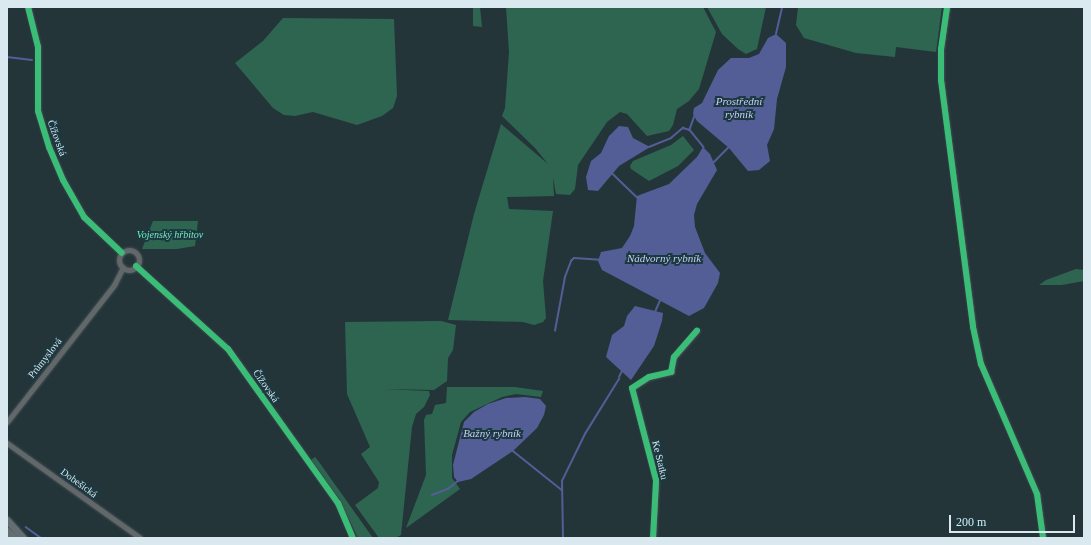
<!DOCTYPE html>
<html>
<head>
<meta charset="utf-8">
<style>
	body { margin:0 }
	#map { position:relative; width:1091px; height:545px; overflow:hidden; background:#24353a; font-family:"Times New Roman",serif }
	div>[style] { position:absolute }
	.green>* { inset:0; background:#2e6550 }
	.water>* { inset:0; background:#535e96 }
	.stream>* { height:1.5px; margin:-0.75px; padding:0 0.75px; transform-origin:0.75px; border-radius:0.75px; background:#535e96 }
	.roads { filter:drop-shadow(0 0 1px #435155) drop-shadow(0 0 1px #435155) }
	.minor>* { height:5px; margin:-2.5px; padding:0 2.5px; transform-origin:2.5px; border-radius:2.5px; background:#62676a }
	.minor>.ring { margin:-2.5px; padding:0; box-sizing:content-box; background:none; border:5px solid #62676a; border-radius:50% }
	.highway>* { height:7px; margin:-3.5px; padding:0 3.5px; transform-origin:3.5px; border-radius:3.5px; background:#646d72 }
	.cycleway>* { height:6px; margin:-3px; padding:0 3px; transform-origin:3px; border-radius:3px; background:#3abd76 }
	span { translate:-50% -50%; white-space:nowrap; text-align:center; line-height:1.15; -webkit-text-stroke:4px #1c3942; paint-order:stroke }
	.street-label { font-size:10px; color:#d9e9ef }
	.park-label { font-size:10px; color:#7aecbb; font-style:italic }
	.water-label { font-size:11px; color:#c7cff3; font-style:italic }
	.frame { position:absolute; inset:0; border:8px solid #d9e9ef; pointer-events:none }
	.scale { position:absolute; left:949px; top:515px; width:126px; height:18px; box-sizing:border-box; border:2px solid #d9e9ef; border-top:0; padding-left:5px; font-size:12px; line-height:14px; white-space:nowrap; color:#d9e9ef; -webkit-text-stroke:3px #1c3942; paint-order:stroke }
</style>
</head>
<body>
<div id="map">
	<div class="green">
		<i style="clip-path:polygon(473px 7px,480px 7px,482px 27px,473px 26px)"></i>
		<i style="clip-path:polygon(506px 7px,703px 7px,716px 32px,699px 89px,689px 101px,677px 109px,673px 125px,669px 131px,647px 136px,627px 114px,620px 112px,607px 122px,578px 165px,575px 189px,570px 195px,556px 194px,553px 177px,554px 196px,507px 197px,509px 209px,553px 211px,543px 281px,546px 318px,543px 322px,534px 325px,523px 322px,448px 320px,474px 214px,501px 124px,548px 164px,535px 148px,502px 116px,505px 108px,509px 52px)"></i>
		<i style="clip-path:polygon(707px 7px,766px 7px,757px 49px,746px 54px,738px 49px,722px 34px)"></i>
		<i style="clip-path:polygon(798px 7px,942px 7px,936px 52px,896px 47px,895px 57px,856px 53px,804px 38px,796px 25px)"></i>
		<i style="clip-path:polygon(283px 18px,394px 19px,397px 96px,393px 108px,382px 116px,357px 125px,313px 112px,295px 116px,284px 115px,273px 108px,235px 63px,263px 41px)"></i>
		<i style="clip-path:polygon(683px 136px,694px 150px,678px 166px,649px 181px,631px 169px,630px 166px,633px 161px,671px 145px)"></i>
		<i style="clip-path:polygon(153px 221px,198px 221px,195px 246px,177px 249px,142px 249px)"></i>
		<i style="clip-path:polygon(1076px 269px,1084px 270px,1084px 281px,1062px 285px,1039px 285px,1046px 280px)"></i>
		<i style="clip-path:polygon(441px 321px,456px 325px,453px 350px,448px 358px,447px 381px,434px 390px,383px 389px,429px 391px,430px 395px,424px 407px,416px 414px,412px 427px,401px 535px,395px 538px,379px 538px,355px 505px,378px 488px,379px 482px,361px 454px,370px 447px,347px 394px,345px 322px)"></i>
		<i style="clip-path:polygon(447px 387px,515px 387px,543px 391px,541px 397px,516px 394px,502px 397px,470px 412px,461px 422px,452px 455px,452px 478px,460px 489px,406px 528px,426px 475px,424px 420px,426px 415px,432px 414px,435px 405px,446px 403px)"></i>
		<i style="clip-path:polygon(315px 457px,319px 462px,373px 538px,358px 538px,340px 500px,311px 460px)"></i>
	</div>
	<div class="water">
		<i style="clip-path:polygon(776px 34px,786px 43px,786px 67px,777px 99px,774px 129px,767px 145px,770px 161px,759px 170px,748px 171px,729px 148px,697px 121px,693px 114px,694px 108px,702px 103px,718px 70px,731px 58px,749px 58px,759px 54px,768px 38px)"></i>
		<i style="clip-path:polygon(619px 126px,628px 127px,633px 138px,650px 147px,619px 166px,598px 191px,588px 190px,586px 177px,591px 161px,601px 153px,609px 136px)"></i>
		<i style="clip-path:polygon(703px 147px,710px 154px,717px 170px,697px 204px,694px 215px,695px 227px,705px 253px,720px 273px,718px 283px,704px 308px,689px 316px,602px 270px,598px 261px,601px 252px,622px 248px,630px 236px,634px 226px,637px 196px,669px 184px,697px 157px)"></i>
		<i style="clip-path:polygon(635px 306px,663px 313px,662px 321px,654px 346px,631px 380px,606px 357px,612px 335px,624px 326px,627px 316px)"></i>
		<i style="clip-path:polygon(525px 397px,540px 399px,546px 406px,544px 415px,537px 428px,513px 451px,471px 479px,458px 482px,454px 477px,453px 465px,464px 422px,474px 412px,488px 404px,506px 398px)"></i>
	</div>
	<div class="stream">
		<i style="left:776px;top:34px;width:28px;rotate:-77deg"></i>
		<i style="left:7px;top:57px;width:25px;rotate:7deg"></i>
		<i style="left:695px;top:116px;width:15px;rotate:110deg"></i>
		<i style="left:690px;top:130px;width:22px;rotate:51deg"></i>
		<i style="left:649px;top:147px;width:24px;rotate:-22deg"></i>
		<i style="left:671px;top:138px;width:16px;rotate:-40deg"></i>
		<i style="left:683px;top:128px;width:7px;rotate:16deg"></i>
		<i style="left:713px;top:163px;width:23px;rotate:-45deg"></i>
		<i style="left:612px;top:173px;width:36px;rotate:44deg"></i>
		<i style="left:655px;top:312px;width:12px;rotate:-66deg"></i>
		<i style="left:555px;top:331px;width:55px;rotate:-79.5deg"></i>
		<i style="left:565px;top:277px;width:17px;rotate:-69deg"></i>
		<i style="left:571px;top:261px;width:4px;rotate:-45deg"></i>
		<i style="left:574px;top:258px;width:26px;rotate:4deg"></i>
		<i style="left:619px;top:377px;width:7px;rotate:-63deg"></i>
		<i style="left:512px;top:450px;width:64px;rotate:38.7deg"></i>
		<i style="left:432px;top:495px;width:17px;rotate:-21deg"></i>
		<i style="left:448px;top:489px;width:13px;rotate:-39deg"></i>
		<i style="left:26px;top:527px;width:19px;rotate:36deg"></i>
		<i style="left:563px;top:538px;width:57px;rotate:-91deg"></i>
		<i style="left:562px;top:481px;width:52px;rotate:-63.9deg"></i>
		<i style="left:585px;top:434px;width:65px;rotate:-58.3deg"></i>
	</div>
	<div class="roads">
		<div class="minor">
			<i style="left:28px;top:7px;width:41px;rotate:76deg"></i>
			<i style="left:38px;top:47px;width:64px;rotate:90deg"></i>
			<i style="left:38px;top:111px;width:38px;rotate:73deg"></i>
			<i style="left:49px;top:147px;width:36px;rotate:67deg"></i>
			<i style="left:63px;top:180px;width:43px;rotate:60.4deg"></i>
			<i style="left:84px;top:217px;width:52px;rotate:43.5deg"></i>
			<i style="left:947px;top:7px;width:42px;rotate:98.1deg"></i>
			<i style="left:941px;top:49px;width:31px;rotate:90deg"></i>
			<i style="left:941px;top:80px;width:249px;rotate:82.6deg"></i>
			<i style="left:973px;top:327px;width:38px;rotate:78deg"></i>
			<i style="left:981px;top:364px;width:142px;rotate:66.7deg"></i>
			<i style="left:1037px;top:494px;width:44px;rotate:82.2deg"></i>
			<i class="ring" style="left:119px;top:250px;width:15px;height:15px"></i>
			<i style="left:136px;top:266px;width:124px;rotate:42.1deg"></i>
			<i style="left:228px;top:349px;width:189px;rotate:54.5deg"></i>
			<i style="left:338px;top:503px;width:38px;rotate:67deg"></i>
			<i style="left:7px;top:422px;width:174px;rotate:-52deg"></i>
			<i style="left:114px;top:285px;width:20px;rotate:-63deg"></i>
			<i style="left:7px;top:443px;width:163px;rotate:35.5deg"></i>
			<i style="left:653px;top:538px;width:58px;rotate:-87deg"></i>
			<i style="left:656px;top:480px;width:95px;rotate:-104.6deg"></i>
			<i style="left:632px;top:388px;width:20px;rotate:-33deg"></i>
			<i style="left:649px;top:377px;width:23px;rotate:-13deg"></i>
			<i style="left:671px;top:372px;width:15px;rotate:-79deg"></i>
			<i style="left:674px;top:357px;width:35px;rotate:-49deg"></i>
		</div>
		<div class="highway">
			<i style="left:7px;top:520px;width:24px;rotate:48deg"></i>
			<i style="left:7px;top:531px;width:10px;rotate:45deg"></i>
		</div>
	</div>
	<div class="cycleway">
		<i style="left:28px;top:7px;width:41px;rotate:76deg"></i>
		<i style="left:38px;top:47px;width:64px;rotate:90deg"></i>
		<i style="left:38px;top:111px;width:38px;rotate:73deg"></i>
		<i style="left:49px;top:147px;width:36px;rotate:67deg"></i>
		<i style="left:63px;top:180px;width:43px;rotate:60.4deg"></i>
		<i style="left:84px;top:217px;width:52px;rotate:43.5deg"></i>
		<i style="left:947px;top:7px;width:42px;rotate:98.1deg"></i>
		<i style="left:941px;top:49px;width:31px;rotate:90deg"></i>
		<i style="left:941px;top:80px;width:249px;rotate:82.6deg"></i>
		<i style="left:973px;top:327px;width:38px;rotate:78deg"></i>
		<i style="left:981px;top:364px;width:142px;rotate:66.7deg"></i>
		<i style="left:1037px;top:494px;width:44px;rotate:82.2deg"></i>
		<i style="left:136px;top:266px;width:124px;rotate:42.1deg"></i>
		<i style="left:228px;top:349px;width:189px;rotate:54.5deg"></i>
		<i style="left:338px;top:503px;width:38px;rotate:67deg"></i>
		<i style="left:653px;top:538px;width:58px;rotate:-87deg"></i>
		<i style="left:656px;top:480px;width:95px;rotate:-104.6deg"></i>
		<i style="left:632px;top:388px;width:20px;rotate:-33deg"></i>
		<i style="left:649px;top:377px;width:23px;rotate:-13deg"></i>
		<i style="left:671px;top:372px;width:15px;rotate:-79deg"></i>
		<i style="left:674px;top:357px;width:35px;rotate:-49deg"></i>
	</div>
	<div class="street-label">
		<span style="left:57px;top:138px;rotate:70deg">Čížovská</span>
		<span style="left:45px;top:358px;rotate:-52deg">Průmyslová</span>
		<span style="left:266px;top:386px;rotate:55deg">Čížovská</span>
		<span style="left:660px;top:460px;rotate:77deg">Ke Statku</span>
		<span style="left:79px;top:483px;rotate:36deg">Dobešická</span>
	</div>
	<div class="park-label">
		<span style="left:170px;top:235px">Vojenský hřbitov</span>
	</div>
	<div class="water-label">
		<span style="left:739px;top:108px">Prostřední<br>rybník</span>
		<span style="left:664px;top:258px">Nádvorný rybník</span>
		<span style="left:492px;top:433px">Bažný rybník</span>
	</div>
	<div class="frame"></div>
	<div class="scale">200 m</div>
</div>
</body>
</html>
